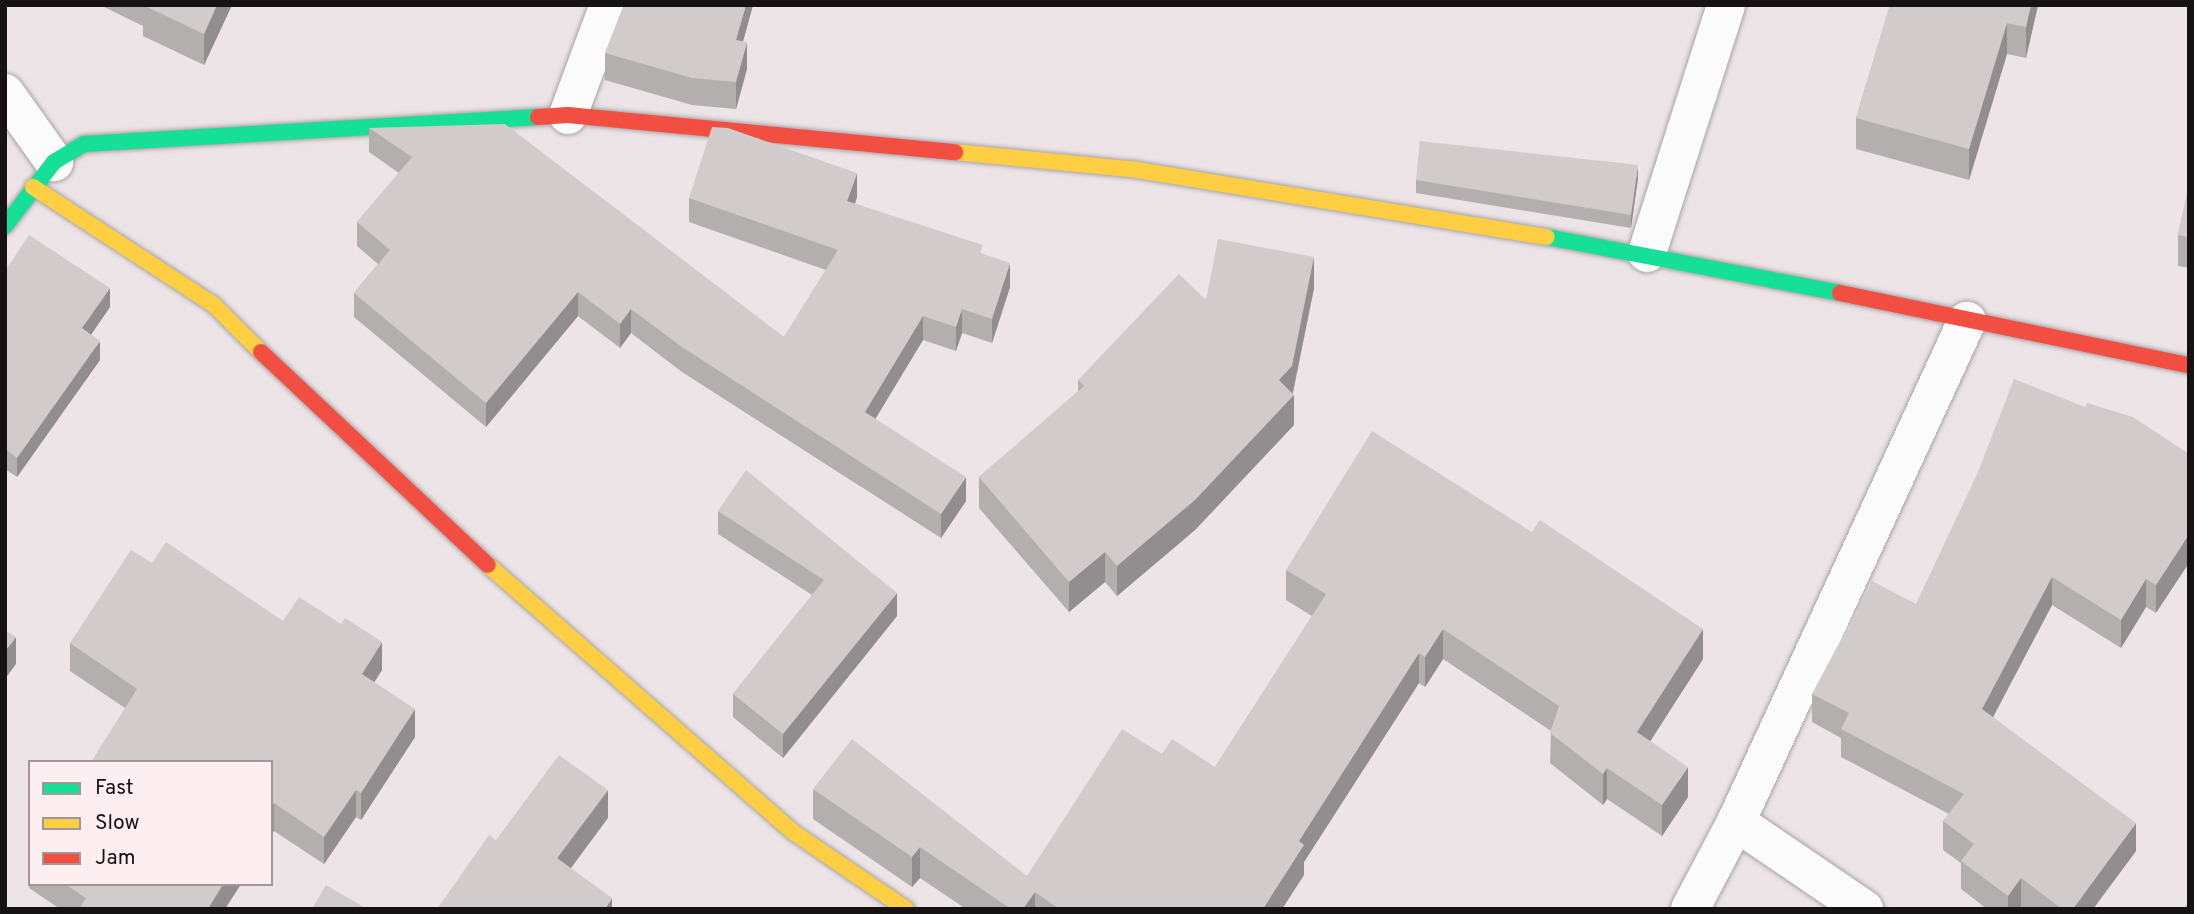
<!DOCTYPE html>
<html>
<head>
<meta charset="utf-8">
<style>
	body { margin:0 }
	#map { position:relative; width:2194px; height:914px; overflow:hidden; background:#ece4e6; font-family:Overpass,sans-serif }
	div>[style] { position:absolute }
	.roads { filter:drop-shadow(0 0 2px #a9a3a5) drop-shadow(0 0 2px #a9a3a5) }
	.street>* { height:38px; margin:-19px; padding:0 19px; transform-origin:19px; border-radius:19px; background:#fcfbfb }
	.fast>* { height:16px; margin:-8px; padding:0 8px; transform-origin:8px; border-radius:8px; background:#16e098 }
	.slow>* { height:16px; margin:-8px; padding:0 8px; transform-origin:8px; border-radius:8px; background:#ffcf43 }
	.jam>* { height:16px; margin:-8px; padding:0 8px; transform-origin:8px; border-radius:8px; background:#f24e42 }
	.wall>* { inset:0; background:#b4afaf }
	.shaded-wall>* { inset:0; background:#928e8f }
	.building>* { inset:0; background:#d1cbcc }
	span { translate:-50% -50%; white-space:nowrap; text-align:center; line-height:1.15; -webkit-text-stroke:5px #fdeef2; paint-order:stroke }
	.frame { position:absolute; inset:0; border:7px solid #161112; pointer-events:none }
	.legend { position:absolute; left:28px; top:760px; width:245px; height:126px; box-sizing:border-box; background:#fdeef2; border:2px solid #a19698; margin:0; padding:9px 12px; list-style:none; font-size:21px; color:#161112 }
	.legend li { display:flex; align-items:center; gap:14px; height:35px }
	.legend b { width:35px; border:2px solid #a19698 }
</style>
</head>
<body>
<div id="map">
	<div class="roads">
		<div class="street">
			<i style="left:5px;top:93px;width:85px;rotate:54.6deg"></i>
			<i style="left:568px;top:115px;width:117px;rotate:-69.6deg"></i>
			<i style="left:1647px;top:253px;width:260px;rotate:-72.3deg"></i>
			<i style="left:1736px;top:822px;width:155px;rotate:34.2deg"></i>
			<i style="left:1690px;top:909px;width:98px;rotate:-62.1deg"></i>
			<i style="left:1736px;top:822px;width:552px;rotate:-65.25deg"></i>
		</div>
		<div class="fast">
			<i style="left:5px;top:226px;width:81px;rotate:-52.6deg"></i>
			<i style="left:54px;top:162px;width:35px;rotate:-31deg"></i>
			<i style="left:84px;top:144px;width:455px;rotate:-3.4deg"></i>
			<i style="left:1547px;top:237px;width:298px;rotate:10.8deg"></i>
		</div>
		<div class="slow">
			<i style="left:955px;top:152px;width:183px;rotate:5.6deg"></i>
			<i style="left:1137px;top:170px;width:415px;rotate:9.3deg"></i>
			<i style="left:33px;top:187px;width:216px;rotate:33.1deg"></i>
			<i style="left:214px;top:305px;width:66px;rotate:45deg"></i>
			<i style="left:488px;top:565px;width:405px;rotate:41.2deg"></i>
			<i style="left:793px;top:832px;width:137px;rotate:34.3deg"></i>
		</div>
		<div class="jam">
			<i style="left:538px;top:117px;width:30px;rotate:-4deg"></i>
			<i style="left:568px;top:115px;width:389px;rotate:5.5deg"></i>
			<i style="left:1840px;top:293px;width:356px;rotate:11.7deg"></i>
			<i style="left:261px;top:352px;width:311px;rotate:43.2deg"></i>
		</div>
	</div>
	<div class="wall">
		<i style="clip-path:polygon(100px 5px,232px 5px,204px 65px,143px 36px,143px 26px)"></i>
		<i style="clip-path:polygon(624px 5px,753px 5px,743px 41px,747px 69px,736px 109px,692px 105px,605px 80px,605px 53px)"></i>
		<i style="clip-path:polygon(1890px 5px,2038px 5px,2026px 58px,2007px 54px,1969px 180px,1856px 149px,1856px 118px)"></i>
		<i style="clip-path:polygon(369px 128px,784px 337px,826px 270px,689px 222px,689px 198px,857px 197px,855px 204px,983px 254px,1010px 287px,992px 343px,962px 333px,956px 351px,923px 340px,875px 419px,966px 501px,941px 538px,682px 372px,631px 333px,620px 348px,578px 316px,486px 427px,354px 317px,354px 293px,378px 264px,357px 246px,357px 222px,399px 173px,369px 152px)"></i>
		<i style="clip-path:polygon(1638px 178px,1631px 228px,1416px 193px,1416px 180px)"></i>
		<i style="clip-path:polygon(2189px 185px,2189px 268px,2178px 266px,2178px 235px)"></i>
		<i style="clip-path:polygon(5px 271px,110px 307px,91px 334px,100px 360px,17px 477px,5px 469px)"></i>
		<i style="clip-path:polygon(1314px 288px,1293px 393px,1294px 425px,1195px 530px,1117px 596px,1105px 582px,1069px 612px,979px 508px,979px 477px,1078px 392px,1078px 380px,1206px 300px)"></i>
		<i style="clip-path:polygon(2189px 454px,2156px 613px,2146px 607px,2121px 648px,2052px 605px,1993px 717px,2136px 851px,2093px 909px,2024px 909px,2021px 907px,2019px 909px,1987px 909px,1961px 889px,1961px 863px,1943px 850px,1943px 821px,1949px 814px,1841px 757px,1841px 738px,1812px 722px,1812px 694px,1916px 604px)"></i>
		<i style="clip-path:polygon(718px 511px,897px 616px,783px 758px,733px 717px,733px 694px,812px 595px,718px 534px)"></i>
		<i style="clip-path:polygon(152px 563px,283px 621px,382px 670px,374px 682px,415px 737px,361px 820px,356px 817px,324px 864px,274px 831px,125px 708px,70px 671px,70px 643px)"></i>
		<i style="clip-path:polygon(1286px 570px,1703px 659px,1650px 741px,1688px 797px,1662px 836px,1607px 799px,1603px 805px,1550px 763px,1551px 731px,1443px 659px,1425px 687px,1419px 683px,1304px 862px,1304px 875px,1282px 909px,966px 909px,920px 878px,912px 887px,813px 819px,813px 789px,1027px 876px,1162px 754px,1215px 767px,1312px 616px,1286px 600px)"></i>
		<i style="clip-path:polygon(30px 859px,30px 884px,241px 884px,225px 909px,60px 909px,29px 888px,29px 861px)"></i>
	</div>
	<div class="shaded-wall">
		<i style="clip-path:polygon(217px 5px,232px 5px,204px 65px,204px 34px)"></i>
		<i style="clip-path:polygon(746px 5px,753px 5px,736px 67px,736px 40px)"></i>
		<i style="clip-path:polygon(2031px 5px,2038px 5px,2026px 58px,2026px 27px)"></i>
		<i style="clip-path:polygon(2007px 23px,2007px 54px,1969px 180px,1969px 149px)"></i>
		<i style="clip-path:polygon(747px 42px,747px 69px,736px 109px,736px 82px)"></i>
		<i style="clip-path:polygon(1638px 165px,1638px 178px,1631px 228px,1631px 215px)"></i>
		<i style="clip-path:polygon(857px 173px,857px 197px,847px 226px,847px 201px)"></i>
		<i style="clip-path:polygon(1314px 257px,1314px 288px,1292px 396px,1279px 380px)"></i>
		<i style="clip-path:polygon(1010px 263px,1010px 287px,992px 343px,992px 319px)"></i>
		<i style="clip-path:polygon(110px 288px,110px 307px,82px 348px,82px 328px)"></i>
		<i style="clip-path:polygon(578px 292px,578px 316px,486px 427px,486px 403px)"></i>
		<i style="clip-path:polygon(631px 309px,631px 333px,620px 348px,620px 324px)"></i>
		<i style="clip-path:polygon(962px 309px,962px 333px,956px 351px,956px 327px)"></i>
		<i style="clip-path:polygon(923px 316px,923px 340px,865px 436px,865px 412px)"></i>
		<i style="clip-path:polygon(100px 341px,100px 360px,17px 477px,17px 458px)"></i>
		<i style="clip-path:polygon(1294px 395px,1294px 425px,1195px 530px,1117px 596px,1117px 566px)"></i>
		<i style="clip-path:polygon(966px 477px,966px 501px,941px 538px,941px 514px)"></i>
		<i style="clip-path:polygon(2189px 534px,2189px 563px,2156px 613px,2156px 585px)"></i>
		<i style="clip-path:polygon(1105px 552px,1105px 582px,1069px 612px,1069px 582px)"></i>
		<i style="clip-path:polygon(2052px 577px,2052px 605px,1982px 738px,1982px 709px)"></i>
		<i style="clip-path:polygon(2146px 579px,2146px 607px,2121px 648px,2121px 620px)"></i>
		<i style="clip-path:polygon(897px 593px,897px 616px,783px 758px,783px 734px)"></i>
		<i style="clip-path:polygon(1443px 629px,1443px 659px,1425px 687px,1425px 657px)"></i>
		<i style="clip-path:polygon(1703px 629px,1703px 659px,1637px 762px,1637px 732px)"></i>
		<i style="clip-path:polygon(16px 637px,16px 664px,5px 679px,5px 651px)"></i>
		<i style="clip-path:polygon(382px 642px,382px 670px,362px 702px,362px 674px)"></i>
		<i style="clip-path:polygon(1419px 653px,1419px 683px,1304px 862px,1304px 875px,1282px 909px,1263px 909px,1299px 841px)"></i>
		<i style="clip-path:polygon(415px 709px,415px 737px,361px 820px,361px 793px)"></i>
		<i style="clip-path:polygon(1688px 767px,1688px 797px,1662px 836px,1662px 805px)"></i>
		<i style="clip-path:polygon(1607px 768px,1607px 799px,1603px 805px,1603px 774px)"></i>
		<i style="clip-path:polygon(356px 790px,356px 817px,324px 864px,324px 837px)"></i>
		<i style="clip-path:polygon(608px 790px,608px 818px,557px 887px,557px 858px)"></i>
		<i style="clip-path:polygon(274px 803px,274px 831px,271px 835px,271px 808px)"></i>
		<i style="clip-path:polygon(2136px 823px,2136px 851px,2093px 909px,2073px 909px)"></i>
		<i style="clip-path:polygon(920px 847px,920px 878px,912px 887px,912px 857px)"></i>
		<i style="clip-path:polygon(2021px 878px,2021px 907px,2019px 909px,2008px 909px,2008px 896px)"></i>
		<i style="clip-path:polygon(223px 884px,241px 884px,225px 909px,208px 909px)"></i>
		<i style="clip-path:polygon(1035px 892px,1035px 909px,1023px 909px)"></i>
		<i style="clip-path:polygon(612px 898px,612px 909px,605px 909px)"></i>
	</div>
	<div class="building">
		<i style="clip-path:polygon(143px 5px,217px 5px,204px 34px)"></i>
		<i style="clip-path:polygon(624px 5px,746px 5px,736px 40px,747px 42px,736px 82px,692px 78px,605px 53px)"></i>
		<i style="clip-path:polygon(1890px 5px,2031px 5px,2026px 27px,2007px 23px,1969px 149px,1856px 118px)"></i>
		<i style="clip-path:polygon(505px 124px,784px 337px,838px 250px,689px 198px,712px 127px,728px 128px,857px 173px,847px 201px,983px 245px,980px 253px,1010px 263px,992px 319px,962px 309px,956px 327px,923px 316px,865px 412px,966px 477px,941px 514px,682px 347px,631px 309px,620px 324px,578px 292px,486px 403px,354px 293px,390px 250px,357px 222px,412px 157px,369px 128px)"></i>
		<i style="clip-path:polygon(1420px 141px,1638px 165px,1631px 215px,1416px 180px)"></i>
		<i style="clip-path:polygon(2189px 185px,2189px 237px,2178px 235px)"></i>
		<i style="clip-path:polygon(29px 235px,110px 288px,82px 328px,100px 341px,17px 458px,5px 449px,5px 271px)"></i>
		<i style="clip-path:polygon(1218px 239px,1314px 257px,1292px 366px,1279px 380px,1294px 395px,1195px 500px,1117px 566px,1105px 552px,1069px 582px,979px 477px,1084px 386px,1078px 380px,1179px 274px,1206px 300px)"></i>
		<i style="clip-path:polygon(2014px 379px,2085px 407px,2087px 403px,2133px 417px,2189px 454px,2189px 534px,2156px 585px,2146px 579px,2121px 620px,2052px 577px,1982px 709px,2136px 823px,2073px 909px,2062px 909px,2021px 878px,2008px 896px,1961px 861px,1974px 844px,1943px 821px,1964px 794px,1841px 729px,1849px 713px,1812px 694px,1872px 581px,1916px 604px,1978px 472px)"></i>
		<i style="clip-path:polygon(1372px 431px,1532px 532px,1540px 520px,1703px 629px,1637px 732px,1688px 767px,1662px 805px,1607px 768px,1603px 774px,1550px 733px,1559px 706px,1443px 629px,1425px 657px,1419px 653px,1299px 841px,1304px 845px,1263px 909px,1059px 909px,1035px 892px,1023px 909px,1011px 909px,920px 847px,912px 857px,813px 789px,852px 739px,1027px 876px,1122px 729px,1162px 754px,1172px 739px,1215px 767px,1326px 594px,1286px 570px)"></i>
		<i style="clip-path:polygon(746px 470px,897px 593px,783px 734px,733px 694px,824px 580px,718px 511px)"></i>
		<i style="clip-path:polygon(166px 542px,283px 621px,299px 597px,341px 624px,345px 618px,382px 642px,362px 674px,415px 709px,361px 793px,356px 790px,324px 837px,274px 803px,271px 808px,271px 762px,91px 762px,137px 689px,70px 643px,131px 550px,152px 563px)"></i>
		<i style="clip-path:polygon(5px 630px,16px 637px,5px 651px)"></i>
		<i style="clip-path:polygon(559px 755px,608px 790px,557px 858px,612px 898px,605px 909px,437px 909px,489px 835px,496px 840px)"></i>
		<i style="clip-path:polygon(65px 884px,223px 884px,208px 909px,79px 909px,86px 898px)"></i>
		<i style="clip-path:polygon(326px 885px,367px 909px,312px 909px)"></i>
		<i style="clip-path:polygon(2189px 901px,2189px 909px,2183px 909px)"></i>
	</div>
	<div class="frame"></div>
	<ul class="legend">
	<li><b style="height:9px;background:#16e098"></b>Fast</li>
	<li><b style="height:9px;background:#ffcf43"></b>Slow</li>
	<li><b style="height:9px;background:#f24e42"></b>Jam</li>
	</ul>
</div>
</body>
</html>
